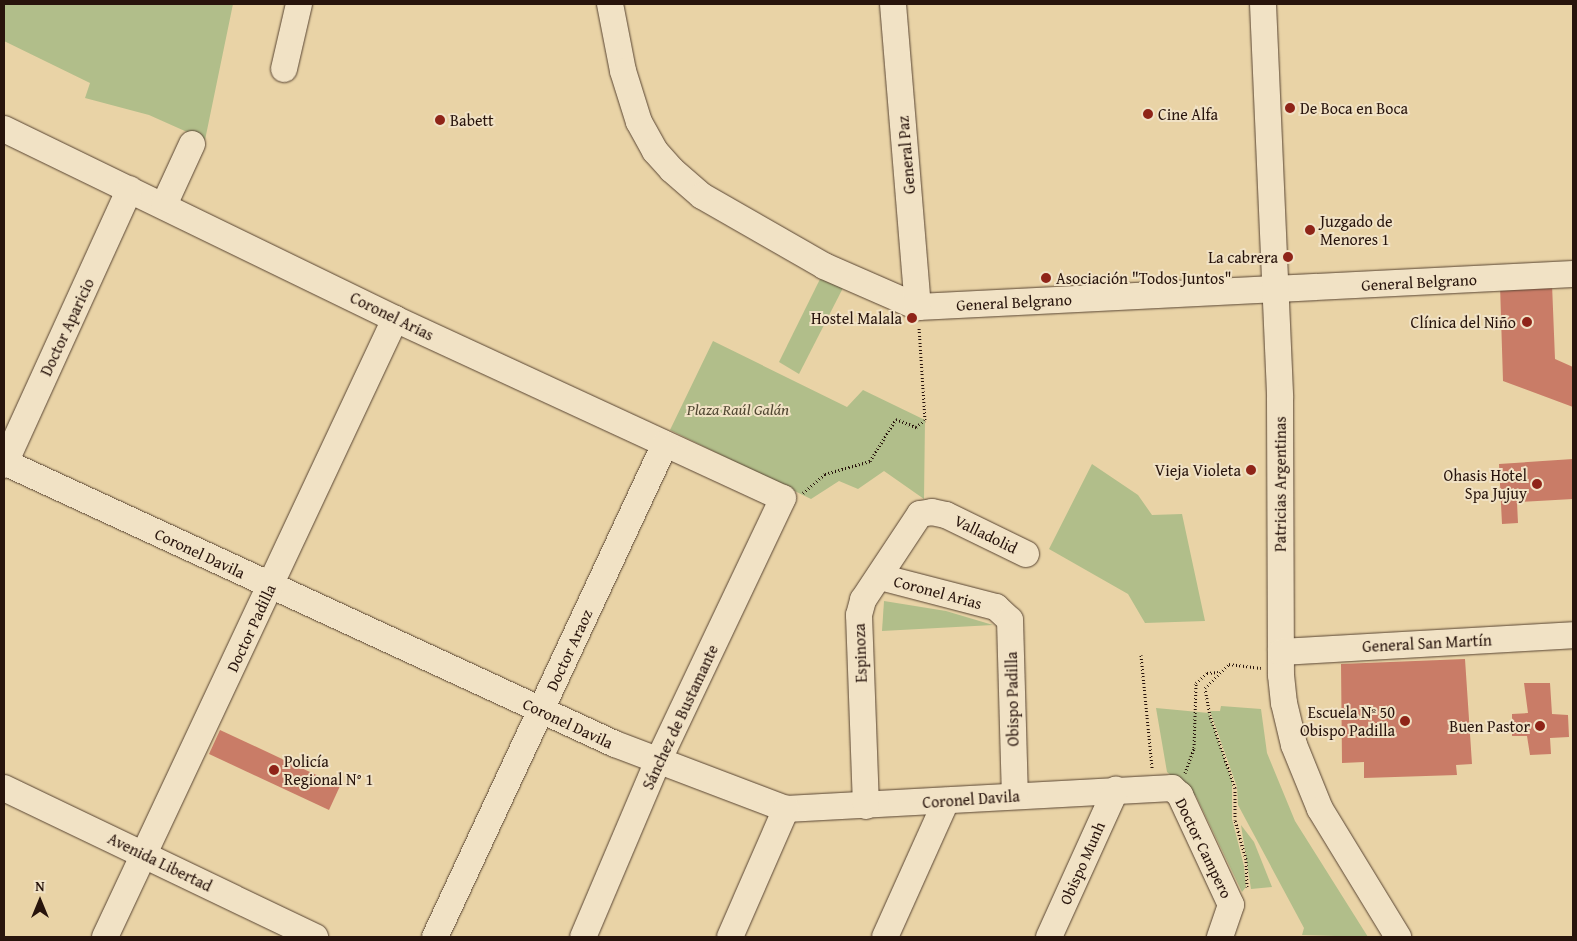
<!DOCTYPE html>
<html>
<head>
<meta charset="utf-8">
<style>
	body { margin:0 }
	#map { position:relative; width:1577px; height:941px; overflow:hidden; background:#e9d3a6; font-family:"Gentium Book Plus",serif }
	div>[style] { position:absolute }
	.green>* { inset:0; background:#b1be8a }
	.building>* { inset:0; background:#c97c67 }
	.path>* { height:3px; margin-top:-1.5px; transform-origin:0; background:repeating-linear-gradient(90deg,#28140c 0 1px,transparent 0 3.5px) }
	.roads { filter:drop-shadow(0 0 1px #584432) drop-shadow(0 0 1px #584432) }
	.minor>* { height:26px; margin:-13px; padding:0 13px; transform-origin:13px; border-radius:13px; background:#f1e2c5 }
	.dots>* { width:14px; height:14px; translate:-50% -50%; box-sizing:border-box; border:2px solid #f1e2c5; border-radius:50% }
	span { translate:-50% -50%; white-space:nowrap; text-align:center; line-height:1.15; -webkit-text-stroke:4px #f1e2c5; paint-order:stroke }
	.poi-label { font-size:16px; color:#28140c }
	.left { translate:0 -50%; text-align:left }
	.right { translate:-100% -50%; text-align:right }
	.street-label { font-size:16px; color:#28140c }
	.park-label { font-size:16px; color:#514732; font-style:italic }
	.frame { position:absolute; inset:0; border:5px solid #28140c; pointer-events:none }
	.north { position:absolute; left:15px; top:876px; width:50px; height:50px; -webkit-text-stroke:4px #f1e2c5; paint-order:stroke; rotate:0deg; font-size:14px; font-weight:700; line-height:20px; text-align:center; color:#28140c }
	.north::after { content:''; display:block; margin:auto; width:18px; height:22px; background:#28140c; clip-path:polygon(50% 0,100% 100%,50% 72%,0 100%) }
</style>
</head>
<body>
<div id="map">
	<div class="green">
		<i style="clip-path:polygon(4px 4px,233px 4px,205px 140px,149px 115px,85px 98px,90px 83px,4px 41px)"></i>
		<i style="clip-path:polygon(823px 273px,845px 284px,799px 374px,779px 362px)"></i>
		<i style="clip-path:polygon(713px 341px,847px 407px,863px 390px,925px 420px,924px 499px,884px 471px,858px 489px,839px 481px,811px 499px,670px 430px)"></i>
		<i style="clip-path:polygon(1092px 464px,1138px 495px,1152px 515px,1182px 514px,1205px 621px,1145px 623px,1128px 594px,1049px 549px)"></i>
		<i style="clip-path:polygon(884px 601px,946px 611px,993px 625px,882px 631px)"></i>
		<i style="clip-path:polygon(1221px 706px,1261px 709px,1267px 753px,1295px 821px,1368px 937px,1302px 935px,1304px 928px,1238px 805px,1237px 787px,1210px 711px,1220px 711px)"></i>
		<i style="clip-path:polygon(1156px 708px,1209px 713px,1232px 781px,1232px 819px,1244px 866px,1246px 887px,1242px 892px,1196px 796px,1167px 772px)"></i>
		<i style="clip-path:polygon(1241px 825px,1254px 842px,1272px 887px,1251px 889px)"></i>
	</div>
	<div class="building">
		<i style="clip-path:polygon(1552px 284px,1555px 359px,1573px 367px,1573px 407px,1503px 381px,1500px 285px)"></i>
		<i style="clip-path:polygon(1573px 459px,1573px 499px,1517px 502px,1518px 523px,1502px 524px,1499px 464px)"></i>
		<i style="clip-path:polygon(1465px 659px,1472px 764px,1456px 765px,1457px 775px,1364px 778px,1364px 762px,1342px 763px,1341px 664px)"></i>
		<i style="clip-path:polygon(1524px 683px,1550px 683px,1552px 714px,1568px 715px,1569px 737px,1550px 738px,1551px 754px,1530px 755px,1527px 736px,1512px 736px,1512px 714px,1528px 713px)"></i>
		<i style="clip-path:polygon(220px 730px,340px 786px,329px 810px,209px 754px)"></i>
	</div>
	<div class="path">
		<i style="left:803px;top:493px;width:29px;rotate:-41deg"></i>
		<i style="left:825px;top:474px;width:47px;rotate:-16.1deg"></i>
		<i style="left:870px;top:461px;width:49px;rotate:-58.2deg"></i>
		<i style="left:896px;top:419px;width:22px;rotate:22deg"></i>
		<i style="left:916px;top:427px;width:11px;rotate:-38deg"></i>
		<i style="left:925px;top:420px;width:93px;rotate:-93.7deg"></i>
		<i style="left:1141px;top:655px;width:114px;rotate:84.4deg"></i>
		<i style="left:1185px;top:773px;width:27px;rotate:-70deg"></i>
		<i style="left:1194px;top:748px;width:65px;rotate:-88.2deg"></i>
		<i style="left:1196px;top:683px;width:15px;rotate:-42deg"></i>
		<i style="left:1207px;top:673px;width:11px;rotate:-5deg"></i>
		<i style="left:1247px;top:887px;width:28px;rotate:-92deg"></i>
		<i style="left:1246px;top:859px;width:41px;rotate:-105.8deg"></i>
		<i style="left:1235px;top:820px;width:32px;rotate:-90deg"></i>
		<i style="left:1235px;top:788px;width:76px;rotate:-109.1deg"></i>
		<i style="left:1210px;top:716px;width:28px;rotate:-100deg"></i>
		<i style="left:1205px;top:688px;width:34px;rotate:-45deg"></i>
		<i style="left:1229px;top:664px;width:32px;rotate:7deg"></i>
	</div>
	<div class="roads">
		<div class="minor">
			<i style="left:610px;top:4px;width:68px;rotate:79deg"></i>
			<i style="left:623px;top:71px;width:53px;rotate:72.6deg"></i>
			<i style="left:639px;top:122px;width:33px;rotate:61deg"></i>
			<i style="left:655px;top:151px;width:25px;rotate:48deg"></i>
			<i style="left:672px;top:170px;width:40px;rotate:41deg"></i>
			<i style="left:702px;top:196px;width:141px;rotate:29.8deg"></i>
			<i style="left:824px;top:266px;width:103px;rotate:23.6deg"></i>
			<i style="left:918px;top:307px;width:656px;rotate:-2.88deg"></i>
			<i style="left:893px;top:4px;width:304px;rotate:85.3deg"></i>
			<i style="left:1263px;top:4px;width:394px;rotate:87.5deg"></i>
			<i style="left:1280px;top:398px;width:277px;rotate:89.8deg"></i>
			<i style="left:1281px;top:675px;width:28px;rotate:84deg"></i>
			<i style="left:1284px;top:703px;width:43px;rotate:76.6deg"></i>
			<i style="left:1294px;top:745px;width:69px;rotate:67.9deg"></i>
			<i style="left:1320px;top:809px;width:150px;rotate:58.6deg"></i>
			<i style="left:284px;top:69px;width:67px;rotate:-77deg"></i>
			<i style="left:4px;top:129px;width:435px;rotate:25.9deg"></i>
			<i style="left:395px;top:319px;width:427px;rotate:24.8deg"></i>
			<i style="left:783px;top:498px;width:293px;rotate:115.4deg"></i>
			<i style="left:657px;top:763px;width:189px;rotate:113deg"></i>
			<i style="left:164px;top:205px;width:67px;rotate:-65.3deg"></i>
			<i style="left:4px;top:462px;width:673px;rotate:24.78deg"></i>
			<i style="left:615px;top:744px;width:183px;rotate:20.8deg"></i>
			<i style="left:786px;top:809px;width:387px;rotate:-3.1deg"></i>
			<i style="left:1172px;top:788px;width:11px;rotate:41deg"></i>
			<i style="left:1180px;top:795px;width:121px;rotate:65.1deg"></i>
			<i style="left:1231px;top:905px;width:34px;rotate:109deg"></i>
			<i style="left:4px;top:465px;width:303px;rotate:-65.5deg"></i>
			<i style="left:880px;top:577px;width:120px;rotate:14.5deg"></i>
			<i style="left:996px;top:607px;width:19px;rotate:43deg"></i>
			<i style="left:1010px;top:620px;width:176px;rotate:88.4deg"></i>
			<i style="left:1281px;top:652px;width:292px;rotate:-3.3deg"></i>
			<i style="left:4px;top:788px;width:345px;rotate:25.6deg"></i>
			<i style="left:866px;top:806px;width:191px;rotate:-92.1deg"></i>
			<i style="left:859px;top:615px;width:16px;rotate:-75deg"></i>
			<i style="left:863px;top:600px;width:103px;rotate:-56.5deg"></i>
			<i style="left:920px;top:514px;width:12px;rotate:-9deg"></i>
			<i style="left:932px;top:512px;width:14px;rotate:12deg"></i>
			<i style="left:946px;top:515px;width:89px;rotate:26deg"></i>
			<i style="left:105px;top:937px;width:683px;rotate:-64.86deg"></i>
			<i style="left:435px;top:937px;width:544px;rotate:-64.99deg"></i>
			<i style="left:730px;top:937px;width:140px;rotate:-66.4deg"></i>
			<i style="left:885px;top:937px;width:149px;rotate:-65.8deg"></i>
			<i style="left:1049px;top:937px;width:162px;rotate:-65.6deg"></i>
		</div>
	</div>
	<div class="dots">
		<i style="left:1290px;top:108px;background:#8f2418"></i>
		<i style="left:1148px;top:114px;background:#8f2418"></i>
		<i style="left:440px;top:120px;background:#8f2418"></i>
		<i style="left:1310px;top:230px;background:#8f2418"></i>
		<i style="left:1288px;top:257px;background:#8f2418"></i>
		<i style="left:1046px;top:278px;background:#8f2418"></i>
		<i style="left:912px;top:318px;background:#8f2418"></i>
		<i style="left:1527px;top:322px;background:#8f2418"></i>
		<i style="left:1251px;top:470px;background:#8f2418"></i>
		<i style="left:1537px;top:484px;background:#8f2418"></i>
		<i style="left:1405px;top:721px;background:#8f2418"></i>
		<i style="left:1540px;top:726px;background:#8f2418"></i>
		<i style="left:274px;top:770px;background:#8f2418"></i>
	</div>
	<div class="poi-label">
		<span class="left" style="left:1300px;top:108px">De Boca en Boca</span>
		<span class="left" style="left:1158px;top:114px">Cine Alfa</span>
		<span class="left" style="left:450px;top:120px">Babett</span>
		<span class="left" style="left:1320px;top:230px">Juzgado de<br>Menores 1</span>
		<span class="right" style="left:1278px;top:257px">La cabrera</span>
		<span class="left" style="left:1056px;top:278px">Asociación "Todos Juntos"</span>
		<span class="right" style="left:902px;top:318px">Hostel Malala</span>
		<span class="right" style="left:1516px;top:322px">Clínica del Niño</span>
		<span class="right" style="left:1241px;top:470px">Vieja Violeta</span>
		<span class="right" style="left:1527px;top:484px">Ohasis Hotel<br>Spa Jujuy</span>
		<span class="right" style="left:1395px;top:721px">Escuela Nº 50<br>Obispo Padilla</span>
		<span class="right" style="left:1530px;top:726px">Buen Pastor</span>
		<span class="left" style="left:284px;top:770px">Policía<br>Regional N° 1</span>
	</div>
	<div class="street-label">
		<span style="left:906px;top:155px;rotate:-95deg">General Paz</span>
		<span style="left:1419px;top:282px;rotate:-3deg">General Belgrano</span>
		<span style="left:1014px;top:302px;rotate:-3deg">General Belgrano</span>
		<span style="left:392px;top:316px;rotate:26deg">Coronel Arias</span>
		<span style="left:67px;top:327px;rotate:-65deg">Doctor Aparicio</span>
		<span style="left:1280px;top:484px;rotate:-90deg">Patricias Argentinas</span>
		<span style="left:986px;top:534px;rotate:26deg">Valladolid</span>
		<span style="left:200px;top:553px;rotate:25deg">Coronel Davila</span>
		<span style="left:938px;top:592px;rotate:15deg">Coronel Arias</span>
		<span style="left:251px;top:628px;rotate:-65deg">Doctor Padilla</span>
		<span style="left:1427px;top:643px;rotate:-3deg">General San Martín</span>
		<span style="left:569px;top:650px;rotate:-65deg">Doctor Araoz</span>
		<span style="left:860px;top:653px;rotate:-92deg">Espinoza</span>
		<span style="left:1012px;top:699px;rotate:-91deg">Obispo Padilla</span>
		<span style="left:680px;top:717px;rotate:-65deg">Sánchez de Bustamante</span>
		<span style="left:568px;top:723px;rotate:25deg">Coronel Davila</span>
		<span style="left:971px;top:799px;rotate:-4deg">Coronel Davila</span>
		<span style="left:1204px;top:848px;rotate:64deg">Doctor Campero</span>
		<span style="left:160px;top:862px;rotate:26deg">Avenida Libertad</span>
		<span style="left:1082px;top:863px;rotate:-66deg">Obispo Munh</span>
	</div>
	<div class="park-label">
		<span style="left:738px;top:409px">Plaza Raúl Galán</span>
	</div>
	<div class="frame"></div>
	<div class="north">N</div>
</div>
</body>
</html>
